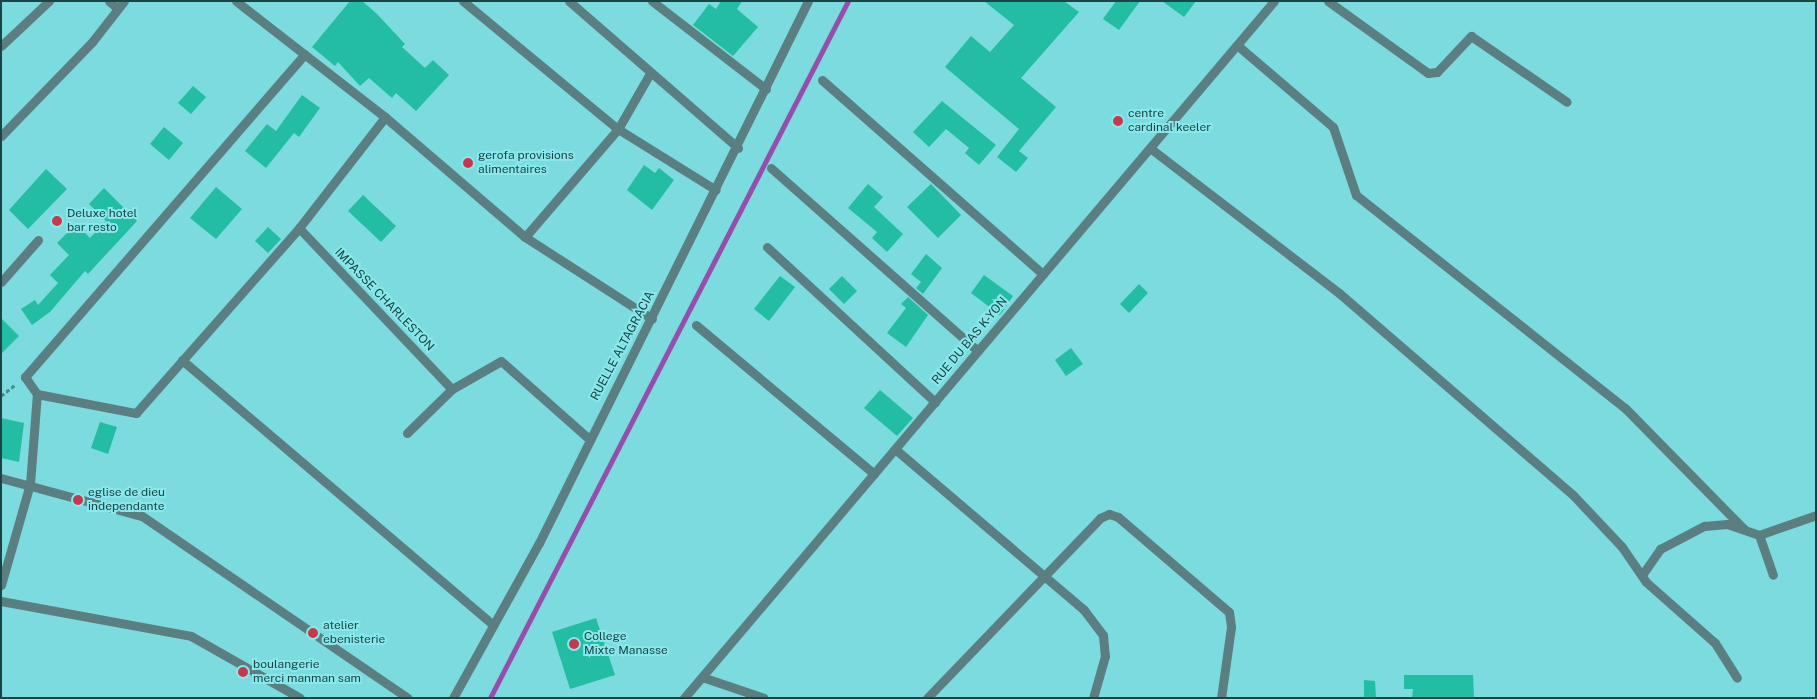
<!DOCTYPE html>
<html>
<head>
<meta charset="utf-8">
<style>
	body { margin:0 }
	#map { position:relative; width:1817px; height:699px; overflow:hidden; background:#7bdbde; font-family:"Public Sans",sans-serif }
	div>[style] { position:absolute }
	.stream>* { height:4.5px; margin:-2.25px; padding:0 2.25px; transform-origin:2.25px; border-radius:2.25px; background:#964eac }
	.building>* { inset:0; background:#23bda3 }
	.path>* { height:2.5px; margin-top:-1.25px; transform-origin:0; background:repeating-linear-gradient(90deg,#498d8f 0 4px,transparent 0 6.5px) }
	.minor>* { height:9px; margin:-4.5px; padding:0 4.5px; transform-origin:4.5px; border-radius:4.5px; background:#5b7f80 }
	.dots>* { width:14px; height:14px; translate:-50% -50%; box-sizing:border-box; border:2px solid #88e8eb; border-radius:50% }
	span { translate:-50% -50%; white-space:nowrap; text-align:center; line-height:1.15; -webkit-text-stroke:4px #88e8eb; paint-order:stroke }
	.poi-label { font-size:12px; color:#1b4445 }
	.left { translate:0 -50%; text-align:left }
	.street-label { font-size:12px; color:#1b4445 }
	.frame { position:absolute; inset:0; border:2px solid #1b4445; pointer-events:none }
</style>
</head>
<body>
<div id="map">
	<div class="stream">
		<i style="left:490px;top:698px;width:784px;rotate:-62.81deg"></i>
	</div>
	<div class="building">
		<i style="clip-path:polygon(350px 1px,362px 1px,377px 14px,405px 44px,402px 47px,425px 68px,433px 60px,449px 75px,416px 111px,396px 93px,392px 98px,369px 78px,360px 86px,338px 62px,335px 66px,312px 47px)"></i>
		<i style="clip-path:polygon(721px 1px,742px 1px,737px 9px,758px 27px,733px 56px,693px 25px,709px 4px,716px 9px)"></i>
		<i style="clip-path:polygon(984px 1px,1064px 1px,1079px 12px,1021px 78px,1056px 107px,1019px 151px,1028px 158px,1016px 172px,997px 157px,1019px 129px,945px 67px,971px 36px,990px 52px,1014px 25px)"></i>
		<i style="clip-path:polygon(1116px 1px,1140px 1px,1119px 30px,1103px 19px)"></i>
		<i style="clip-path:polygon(1162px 1px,1196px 1px,1184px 17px)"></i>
		<i style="clip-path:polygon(193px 86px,206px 97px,191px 114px,178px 103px)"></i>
		<i style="clip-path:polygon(302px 95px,320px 108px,299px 137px,294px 133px,266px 168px,245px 151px,267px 124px,276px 131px)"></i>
		<i style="clip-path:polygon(942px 101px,996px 145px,979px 165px,965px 153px,969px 148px,946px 129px,929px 147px,913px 132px)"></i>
		<i style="clip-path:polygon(164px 127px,183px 143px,169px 160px,150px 144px)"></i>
		<i style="clip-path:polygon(644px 165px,655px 173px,659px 168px,674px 180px,652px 210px,627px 190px)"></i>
		<i style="clip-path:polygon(46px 169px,67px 189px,28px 229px,9px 210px)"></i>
		<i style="clip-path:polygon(868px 184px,883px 197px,874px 207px,903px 234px,887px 252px,872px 238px,877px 232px,848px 208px)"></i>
		<i style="clip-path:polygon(931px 184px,961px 215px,938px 238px,907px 207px)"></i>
		<i style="clip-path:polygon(216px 187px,242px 209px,216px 239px,190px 218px)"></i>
		<i style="clip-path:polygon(104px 188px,137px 221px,88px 274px,85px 271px,50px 312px,32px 325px,21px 309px,35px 300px,38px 305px,58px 283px,50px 275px,69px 255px,57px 243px,76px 224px,90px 238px,106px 221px,89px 204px)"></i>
		<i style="clip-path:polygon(363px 195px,396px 226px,381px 242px,348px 211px)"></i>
		<i style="clip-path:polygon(268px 227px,281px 239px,268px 253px,255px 241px)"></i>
		<i style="clip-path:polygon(926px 254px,942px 268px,923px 294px,916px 288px,921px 282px,911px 274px)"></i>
		<i style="clip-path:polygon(984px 275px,1013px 296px,1000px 315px,971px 293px)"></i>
		<i style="clip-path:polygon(780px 276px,795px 287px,769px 321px,754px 309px)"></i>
		<i style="clip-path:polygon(842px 276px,857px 291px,844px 304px,829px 289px)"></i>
		<i style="clip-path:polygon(1139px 284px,1148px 293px,1129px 313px,1120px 304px)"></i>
		<i style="clip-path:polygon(908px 297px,928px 315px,906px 347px,887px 333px,906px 308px,901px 304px)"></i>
		<i style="clip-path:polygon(1px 318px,19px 336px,1px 354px)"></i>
		<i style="clip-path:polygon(1071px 348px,1083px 364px,1066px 376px,1055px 360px)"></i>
		<i style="clip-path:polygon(880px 390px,913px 418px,897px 436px,864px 408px)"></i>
		<i style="clip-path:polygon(1px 418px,24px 423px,19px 462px,1px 458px)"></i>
		<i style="clip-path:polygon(100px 422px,117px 427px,108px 454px,91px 448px)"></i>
		<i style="clip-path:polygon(596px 618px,615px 675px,570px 689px,552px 632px)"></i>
		<i style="clip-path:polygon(1404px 675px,1473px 675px,1474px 698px,1412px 698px,1413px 689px,1404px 689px)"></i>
		<i style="clip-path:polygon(1364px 680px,1375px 681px,1376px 698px,1364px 698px)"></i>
	</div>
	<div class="path">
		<i style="left:1px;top:396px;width:19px;rotate:-39deg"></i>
	</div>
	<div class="minor">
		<i style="left:109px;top:1px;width:11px;rotate:41deg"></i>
		<i style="left:236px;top:1px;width:189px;rotate:37.9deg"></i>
		<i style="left:385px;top:117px;width:184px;rotate:40.6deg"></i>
		<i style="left:525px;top:237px;width:151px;rotate:32.8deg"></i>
		<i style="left:463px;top:1px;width:201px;rotate:39.6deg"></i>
		<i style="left:618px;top:129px;width:115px;rotate:31.9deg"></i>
		<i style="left:569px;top:1px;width:224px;rotate:41deg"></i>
		<i style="left:652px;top:1px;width:144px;rotate:37.7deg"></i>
		<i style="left:1328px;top:1px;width:123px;rotate:35.8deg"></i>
		<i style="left:1428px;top:73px;width:9px;rotate:-6deg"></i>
		<i style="left:1437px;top:72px;width:50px;rotate:-46.6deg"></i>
		<i style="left:1471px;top:36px;width:116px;rotate:34.5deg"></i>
		<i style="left:1237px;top:45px;width:126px;rotate:40.5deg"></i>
		<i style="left:1333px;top:127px;width:72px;rotate:71.3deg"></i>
		<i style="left:1356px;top:195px;width:343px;rotate:38.4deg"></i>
		<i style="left:1625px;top:408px;width:171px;rotate:45.5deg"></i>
		<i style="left:1px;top:46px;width:66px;rotate:-43.2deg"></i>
		<i style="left:822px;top:80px;width:294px;rotate:41.3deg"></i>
		<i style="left:1px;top:136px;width:131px;rotate:-45.9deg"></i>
		<i style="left:92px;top:42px;width:52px;rotate:-52deg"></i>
		<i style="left:1150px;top:148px;width:238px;rotate:37.5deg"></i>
		<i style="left:1339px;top:293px;width:309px;rotate:40.8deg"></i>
		<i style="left:1573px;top:495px;width:71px;rotate:46.7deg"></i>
		<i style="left:1622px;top:547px;width:42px;rotate:55.6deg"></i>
		<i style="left:1646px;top:582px;width:92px;rotate:41.5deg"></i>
		<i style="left:1715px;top:643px;width:41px;rotate:57.8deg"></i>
		<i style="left:771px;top:168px;width:276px;rotate:41.5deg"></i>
		<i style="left:299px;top:228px;width:222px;rotate:46.5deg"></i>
		<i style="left:525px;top:237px;width:143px;rotate:-49.3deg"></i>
		<i style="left:618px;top:129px;width:62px;rotate:-60.1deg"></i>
		<i style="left:767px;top:247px;width:229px;rotate:42.7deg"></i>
		<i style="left:1px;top:282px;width:56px;rotate:-48.6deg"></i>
		<i style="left:696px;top:325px;width:232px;rotate:39.9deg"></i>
		<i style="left:182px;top:360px;width:409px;rotate:40.4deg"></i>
		<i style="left:37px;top:394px;width:101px;rotate:10.9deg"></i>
		<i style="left:136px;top:413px;width:247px;rotate:-48.6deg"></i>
		<i style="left:299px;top:228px;width:140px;rotate:-52.2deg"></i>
		<i style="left:407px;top:433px;width:63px;rotate:-44.4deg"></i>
		<i style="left:452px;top:389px;width:56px;rotate:-29.7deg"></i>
		<i style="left:501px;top:361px;width:116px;rotate:41.5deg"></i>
		<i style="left:895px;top:449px;width:248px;rotate:40.4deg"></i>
		<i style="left:1084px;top:610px;width:31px;rotate:53deg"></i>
		<i style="left:1103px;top:635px;width:21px;rotate:85deg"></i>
		<i style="left:1105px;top:656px;width:44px;rotate:105.9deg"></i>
		<i style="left:1px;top:478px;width:146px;rotate:15.1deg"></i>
		<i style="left:142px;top:516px;width:322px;rotate:34.4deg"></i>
		<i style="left:1759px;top:535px;width:60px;rotate:-19.3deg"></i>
		<i style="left:1759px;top:535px;width:42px;rotate:70.7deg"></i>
		<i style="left:1642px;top:575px;width:32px;rotate:-55deg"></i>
		<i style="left:1660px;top:549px;width:50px;rotate:-27.6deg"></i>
		<i style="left:1704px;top:526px;width:23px;rotate:-5deg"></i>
		<i style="left:1727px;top:524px;width:34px;rotate:19deg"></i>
		<i style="left:1px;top:585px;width:105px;rotate:-74deg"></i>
		<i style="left:30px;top:484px;width:90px;rotate:-85.6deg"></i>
		<i style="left:37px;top:394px;width:21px;rotate:-125deg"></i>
		<i style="left:25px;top:377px;width:427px;rotate:-49.1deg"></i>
		<i style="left:1px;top:601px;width:193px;rotate:10.4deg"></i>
		<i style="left:191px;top:636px;width:125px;rotate:29.6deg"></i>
		<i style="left:702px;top:677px;width:65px;rotate:18.7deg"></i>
		<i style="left:453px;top:698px;width:177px;rotate:-61deg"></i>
		<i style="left:539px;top:543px;width:605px;rotate:-63.6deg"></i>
		<i style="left:684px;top:698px;width:913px;rotate:-49.75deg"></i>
		<i style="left:927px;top:698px;width:250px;rotate:-46.1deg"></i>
		<i style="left:1100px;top:518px;width:10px;rotate:-24deg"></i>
		<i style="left:1109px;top:514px;width:9px;rotate:18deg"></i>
		<i style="left:1118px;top:517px;width:146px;rotate:40.6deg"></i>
		<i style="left:1229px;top:612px;width:15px;rotate:82deg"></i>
		<i style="left:1231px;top:627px;width:72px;rotate:98deg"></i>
	</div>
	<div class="dots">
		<i style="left:1118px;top:121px;background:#c8384b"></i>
		<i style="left:468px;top:163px;background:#c8384b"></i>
		<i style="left:57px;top:221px;background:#c8384b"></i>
		<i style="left:78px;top:500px;background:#c8384b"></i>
		<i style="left:313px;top:633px;background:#c8384b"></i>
		<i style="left:574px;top:644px;background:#c8384b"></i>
		<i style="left:243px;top:672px;background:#c8384b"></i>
	</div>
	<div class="poi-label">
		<span class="left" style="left:1128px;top:121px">centre<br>cardinal keeler</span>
		<span class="left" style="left:478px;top:163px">gerofa provisions<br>alimentaires</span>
		<span class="left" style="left:67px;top:221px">Deluxe hotel<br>bar resto</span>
		<span class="left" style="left:88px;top:500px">eglise de dieu<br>independante</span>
		<span class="left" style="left:323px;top:633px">atelier<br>ebenisterie</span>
		<span class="left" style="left:584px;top:644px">College<br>Mixte Manasse</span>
		<span class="left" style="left:253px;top:672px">boulangerie<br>merci manman sam</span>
	</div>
	<div class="street-label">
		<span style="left:384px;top:300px;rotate:46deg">IMPASSE CHARLESTON</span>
		<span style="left:970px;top:341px;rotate:-50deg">RUE DU BAS K-YON</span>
		<span style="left:623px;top:346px;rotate:-62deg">RUELLE ALTAGRACIA</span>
	</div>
	<div class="frame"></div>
</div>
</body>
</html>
